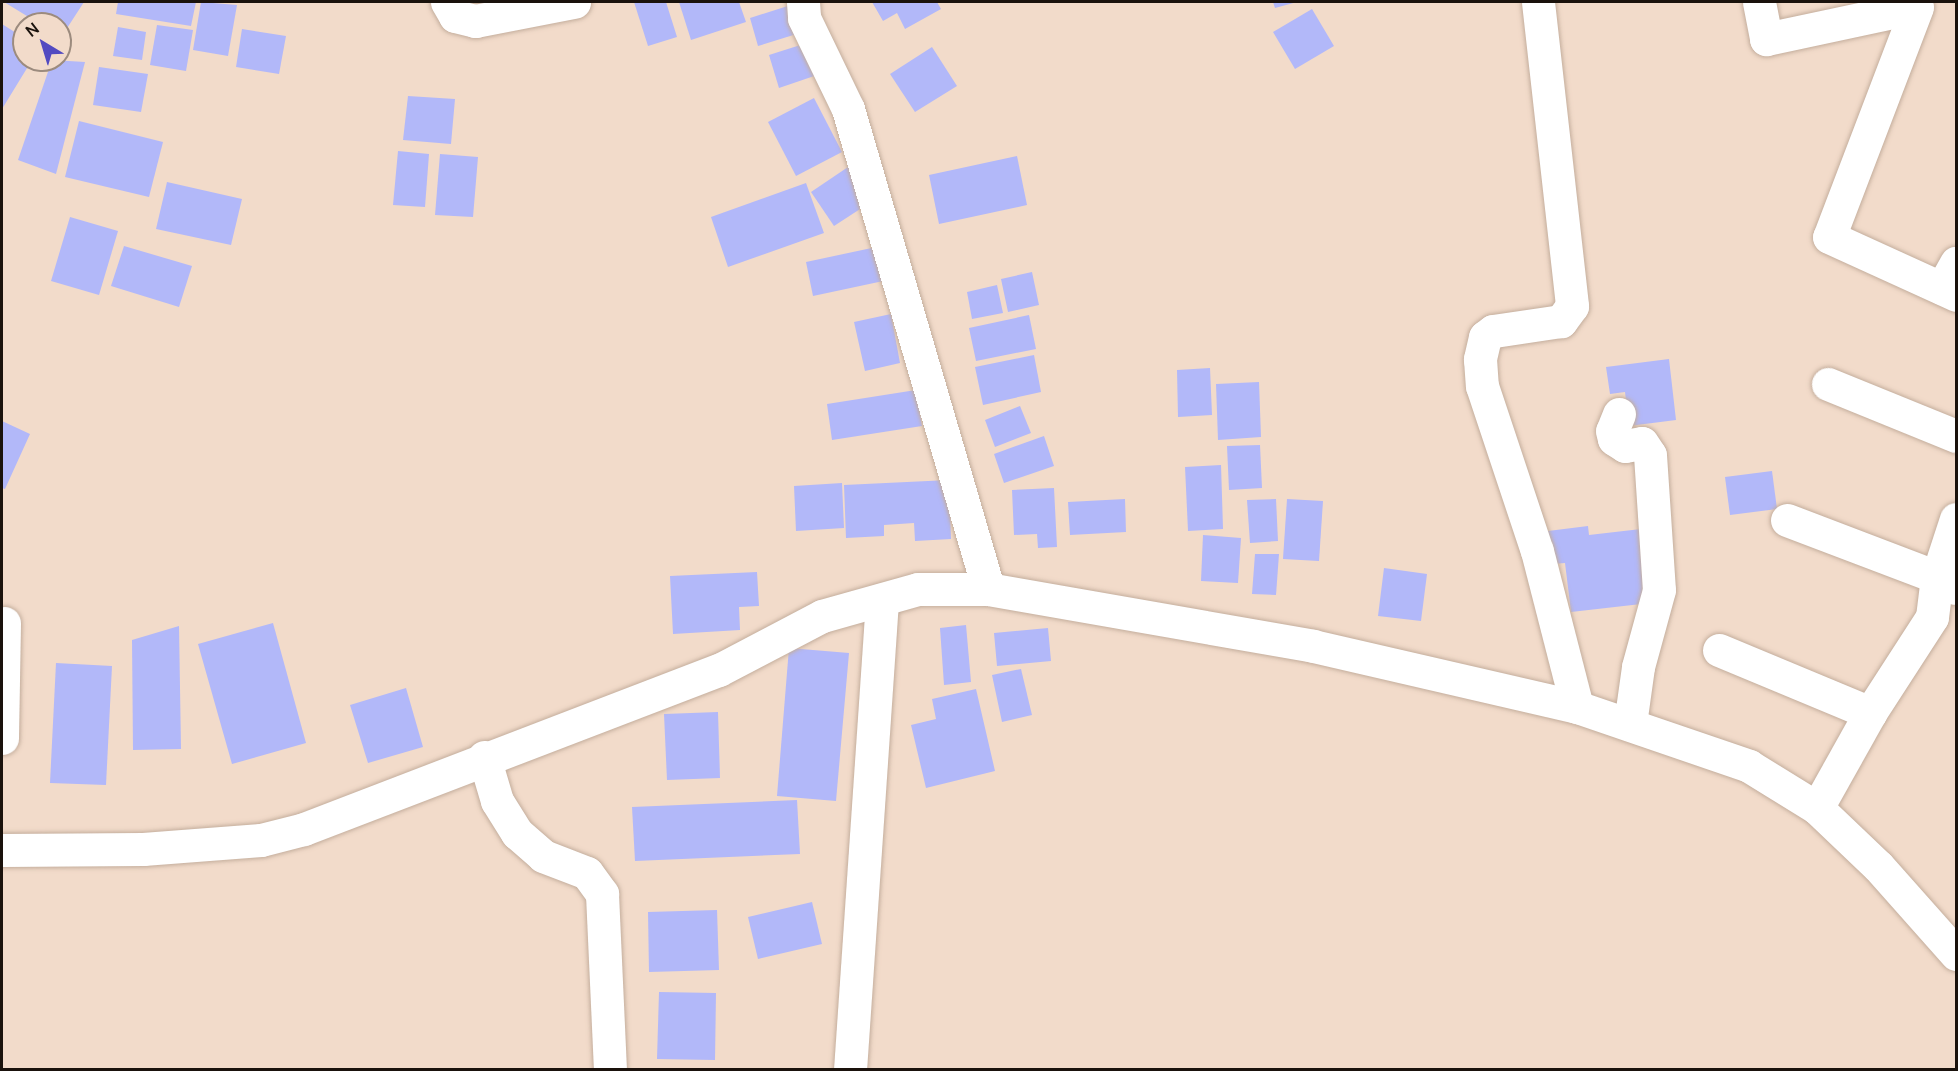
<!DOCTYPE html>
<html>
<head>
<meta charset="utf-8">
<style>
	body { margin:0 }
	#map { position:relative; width:1958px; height:1071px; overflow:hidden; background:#f2dbca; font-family:Manrope,sans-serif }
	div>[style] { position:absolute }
	.building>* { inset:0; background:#b2b8f9 }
	.roads { filter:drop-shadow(0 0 2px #c4ae9d) drop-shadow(0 0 2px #c4ae9d) }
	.minor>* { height:33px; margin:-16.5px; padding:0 16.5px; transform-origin:16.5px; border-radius:16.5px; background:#fff }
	span { translate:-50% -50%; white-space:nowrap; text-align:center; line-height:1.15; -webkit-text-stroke:4.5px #f2dbca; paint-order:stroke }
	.frame { position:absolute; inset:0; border:3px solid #1a120c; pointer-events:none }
	.north { position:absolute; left:12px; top:12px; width:60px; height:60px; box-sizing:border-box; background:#f2dbca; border:2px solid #9c8b7e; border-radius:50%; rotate:322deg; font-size:16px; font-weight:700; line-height:24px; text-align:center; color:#1a120c }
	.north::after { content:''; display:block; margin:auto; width:21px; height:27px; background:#524ac1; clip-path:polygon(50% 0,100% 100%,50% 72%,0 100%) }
</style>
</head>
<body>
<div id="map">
	<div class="building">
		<i style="clip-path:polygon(4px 2px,84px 2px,60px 39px,60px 24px,40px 24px)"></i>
		<i style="clip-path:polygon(118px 2px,196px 2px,191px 26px,116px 14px)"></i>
		<i style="clip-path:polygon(201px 2px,237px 5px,228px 56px,193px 50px)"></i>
		<i style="clip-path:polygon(634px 2px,666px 2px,677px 37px,648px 46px)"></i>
		<i style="clip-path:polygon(679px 2px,739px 2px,746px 22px,691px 40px)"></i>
		<i style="clip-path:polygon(872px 2px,937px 2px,941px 9px,905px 29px,897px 13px,883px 21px)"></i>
		<i style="clip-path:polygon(1273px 2px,1297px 2px,1275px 8px)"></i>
		<i style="clip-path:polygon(794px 4px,803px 32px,758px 46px,750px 18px)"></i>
		<i style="clip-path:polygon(1312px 9px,1334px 46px,1295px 69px,1273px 32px)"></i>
		<i style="clip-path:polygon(2px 24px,24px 38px,24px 60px,32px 60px,2px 109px)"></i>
		<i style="clip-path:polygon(157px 25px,193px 30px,186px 71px,150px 65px)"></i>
		<i style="clip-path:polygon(118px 27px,146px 32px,142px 60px,113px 56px)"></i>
		<i style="clip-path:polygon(242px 29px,286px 36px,279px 74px,236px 67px)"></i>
		<i style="clip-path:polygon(813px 41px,823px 73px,779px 88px,769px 55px)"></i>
		<i style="clip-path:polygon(932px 47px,957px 86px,915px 112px,890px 74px)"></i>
		<i style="clip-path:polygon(52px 60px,85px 62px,56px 174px,18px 160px)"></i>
		<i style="clip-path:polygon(99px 67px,148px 74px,141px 112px,93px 105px)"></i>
		<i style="clip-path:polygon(408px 96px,455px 99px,451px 144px,403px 140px)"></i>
		<i style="clip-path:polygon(814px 98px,842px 152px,796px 176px,768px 122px)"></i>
		<i style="clip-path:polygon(79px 121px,163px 142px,149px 197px,65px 177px)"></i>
		<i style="clip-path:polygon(398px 151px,429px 154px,425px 207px,393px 205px)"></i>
		<i style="clip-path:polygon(440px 154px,478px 157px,473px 217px,435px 215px)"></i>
		<i style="clip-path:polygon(1017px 156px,1027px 205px,939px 224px,929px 175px)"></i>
		<i style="clip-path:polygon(851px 165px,874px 200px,834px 226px,811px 192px)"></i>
		<i style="clip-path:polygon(167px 182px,242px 199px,231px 245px,156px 229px)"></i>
		<i style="clip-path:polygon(806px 183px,824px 233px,728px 267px,711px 217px)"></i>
		<i style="clip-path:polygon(70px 217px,118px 231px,99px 295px,51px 281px)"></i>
		<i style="clip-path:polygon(124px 246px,192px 266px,179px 307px,111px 286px)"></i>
		<i style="clip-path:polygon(881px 246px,888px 280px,813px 296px,806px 262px)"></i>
		<i style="clip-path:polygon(1032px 272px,1039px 305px,1008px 312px,1001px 279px)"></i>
		<i style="clip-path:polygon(997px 285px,1003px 313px,972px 319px,967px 292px)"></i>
		<i style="clip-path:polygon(891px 314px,900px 363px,865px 371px,854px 322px)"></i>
		<i style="clip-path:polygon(1029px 315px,1036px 349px,976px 361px,969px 328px)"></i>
		<i style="clip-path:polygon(1034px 355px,1041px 392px,983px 405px,975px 367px)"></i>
		<i style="clip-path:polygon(1669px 359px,1676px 420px,1629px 426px,1625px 392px,1610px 394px,1606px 367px)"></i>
		<i style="clip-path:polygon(1210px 368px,1212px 415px,1178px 417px,1177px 370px)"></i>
		<i style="clip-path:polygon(1259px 382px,1261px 437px,1218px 440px,1216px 384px)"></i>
		<i style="clip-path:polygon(916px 390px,922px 426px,832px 440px,827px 404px)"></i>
		<i style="clip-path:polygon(1020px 406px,1031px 433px,995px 447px,985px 420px)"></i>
		<i style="clip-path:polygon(2px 421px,30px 434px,5px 489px,2px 488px)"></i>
		<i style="clip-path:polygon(1044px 436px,1054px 466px,1004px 483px,994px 454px)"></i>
		<i style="clip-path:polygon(1260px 445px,1262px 488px,1229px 490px,1227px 446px)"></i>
		<i style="clip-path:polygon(1221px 465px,1223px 529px,1188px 531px,1185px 467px)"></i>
		<i style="clip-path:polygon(1772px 471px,1777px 509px,1730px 515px,1725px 477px)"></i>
		<i style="clip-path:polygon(949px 480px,951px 539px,915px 541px,914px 523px,884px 525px,884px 536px,846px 538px,844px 485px)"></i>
		<i style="clip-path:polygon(842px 483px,844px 528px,796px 531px,794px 486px)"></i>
		<i style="clip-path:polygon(1054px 488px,1057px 547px,1038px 548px,1037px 534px,1014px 535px,1012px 490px)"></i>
		<i style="clip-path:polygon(1125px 499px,1126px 532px,1070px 535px,1068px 502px)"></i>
		<i style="clip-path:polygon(1276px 499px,1278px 541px,1250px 543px,1247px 500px)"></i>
		<i style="clip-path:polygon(1287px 499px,1323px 501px,1319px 561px,1283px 559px)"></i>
		<i style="clip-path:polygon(1588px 526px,1589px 535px,1641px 529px,1650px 603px,1571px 612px,1565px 563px,1552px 564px,1548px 531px)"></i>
		<i style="clip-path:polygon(1203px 535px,1241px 538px,1238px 583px,1201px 581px)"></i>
		<i style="clip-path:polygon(1255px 554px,1279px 554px,1276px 595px,1252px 594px)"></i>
		<i style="clip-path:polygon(1384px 568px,1427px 574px,1421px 621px,1378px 616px)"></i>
		<i style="clip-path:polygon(757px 572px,759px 606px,739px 607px,740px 630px,673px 634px,670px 576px)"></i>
		<i style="clip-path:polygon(273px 623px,306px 743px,232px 764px,198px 644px)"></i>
		<i style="clip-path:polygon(966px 625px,971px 682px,944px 685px,940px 628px)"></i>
		<i style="clip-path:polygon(179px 626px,181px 749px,133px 750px,132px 640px)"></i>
		<i style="clip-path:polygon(1048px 628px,1051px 661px,997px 666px,994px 633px)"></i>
		<i style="clip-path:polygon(789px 648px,849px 653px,836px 801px,777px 796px)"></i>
		<i style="clip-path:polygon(56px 663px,112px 666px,106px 785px,50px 783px)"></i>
		<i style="clip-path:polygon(1021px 669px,1032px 715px,1002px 722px,992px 675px)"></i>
		<i style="clip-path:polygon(406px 688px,423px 747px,368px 763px,350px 705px)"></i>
		<i style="clip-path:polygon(976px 689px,995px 771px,926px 788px,911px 725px,936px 719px,932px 699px)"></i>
		<i style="clip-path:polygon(718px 712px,720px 778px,667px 780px,664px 714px)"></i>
		<i style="clip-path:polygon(797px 800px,800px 854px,635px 861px,632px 807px)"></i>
		<i style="clip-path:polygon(812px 902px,822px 944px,758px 959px,748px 917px)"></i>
		<i style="clip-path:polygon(717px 910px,719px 970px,649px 972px,648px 912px)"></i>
		<i style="clip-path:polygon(659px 992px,716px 993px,715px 1060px,657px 1059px)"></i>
	</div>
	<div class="roads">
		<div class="minor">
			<i style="left:447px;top:2px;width:16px;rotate:60deg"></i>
			<i style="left:455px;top:16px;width:21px;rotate:14deg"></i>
			<i style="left:475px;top:21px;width:101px;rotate:-10.9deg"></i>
			<i style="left:803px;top:2px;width:16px;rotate:86deg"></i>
			<i style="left:804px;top:18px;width:101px;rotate:64.2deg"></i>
			<i style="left:848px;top:109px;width:500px;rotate:73.7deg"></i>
			<i style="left:1538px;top:2px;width:306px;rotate:83.6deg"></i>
			<i style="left:1572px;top:306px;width:19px;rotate:126deg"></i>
			<i style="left:1561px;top:321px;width:69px;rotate:171.6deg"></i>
			<i style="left:1493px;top:331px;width:10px;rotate:143deg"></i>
			<i style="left:1485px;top:337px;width:23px;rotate:103deg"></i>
			<i style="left:1480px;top:359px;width:27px;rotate:86deg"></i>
			<i style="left:1482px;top:386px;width:174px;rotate:71.6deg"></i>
			<i style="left:1537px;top:551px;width:161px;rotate:75.6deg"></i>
			<i style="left:1759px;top:2px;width:38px;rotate:79deg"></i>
			<i style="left:1766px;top:39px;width:154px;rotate:-12deg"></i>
			<i style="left:1917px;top:7px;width:246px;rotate:110.9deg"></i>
			<i style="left:1829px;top:237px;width:140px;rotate:24.5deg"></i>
			<i style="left:1942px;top:288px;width:29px;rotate:-61deg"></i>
			<i style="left:1828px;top:384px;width:138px;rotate:22.1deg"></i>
			<i style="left:1619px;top:414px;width:18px;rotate:112deg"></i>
			<i style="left:1612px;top:431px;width:8px;rotate:76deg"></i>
			<i style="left:1614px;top:439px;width:13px;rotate:32deg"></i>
			<i style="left:1625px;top:446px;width:17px;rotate:-10deg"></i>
			<i style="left:1642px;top:443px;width:14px;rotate:56deg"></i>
			<i style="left:1650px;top:455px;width:135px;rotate:86.2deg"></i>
			<i style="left:1659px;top:590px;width:80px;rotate:105.3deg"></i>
			<i style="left:1638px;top:667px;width:58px;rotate:98deg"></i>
			<i style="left:1787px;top:520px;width:160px;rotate:20.8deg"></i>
			<i style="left:1937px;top:577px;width:21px;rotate:31deg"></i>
			<i style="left:1719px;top:650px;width:164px;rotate:22.6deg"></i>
			<i style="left:2px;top:738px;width:115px;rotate:-89deg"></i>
			<i style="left:484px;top:757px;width:46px;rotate:73.5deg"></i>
			<i style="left:497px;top:801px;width:38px;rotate:58deg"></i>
			<i style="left:517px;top:833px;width:35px;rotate:41deg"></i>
			<i style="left:543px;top:856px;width:47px;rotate:21.1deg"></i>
			<i style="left:587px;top:873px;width:26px;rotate:54deg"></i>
			<i style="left:602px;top:894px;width:176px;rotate:87.4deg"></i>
			<i style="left:1817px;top:808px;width:109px;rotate:-60.8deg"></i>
			<i style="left:1870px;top:713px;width:114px;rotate:-57.1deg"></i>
			<i style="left:1932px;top:617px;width:40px;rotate:-82.9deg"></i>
			<i style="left:1937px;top:577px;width:61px;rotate:-71.9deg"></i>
			<i style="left:2px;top:850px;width:141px;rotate:-0.4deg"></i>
			<i style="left:143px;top:849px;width:118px;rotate:-4.4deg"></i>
			<i style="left:261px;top:840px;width:44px;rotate:-14.3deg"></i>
			<i style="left:304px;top:829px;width:444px;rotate:-21deg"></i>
			<i style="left:719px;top:670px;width:116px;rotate:-27.7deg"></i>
			<i style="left:822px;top:616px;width:100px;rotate:-15.7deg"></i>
			<i style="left:918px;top:589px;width:70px"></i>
			<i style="left:988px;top:589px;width:330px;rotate:9.9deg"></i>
			<i style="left:1313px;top:646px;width:271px;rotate:13deg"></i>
			<i style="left:1577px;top:707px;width:182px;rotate:18.9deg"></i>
			<i style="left:1749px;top:766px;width:80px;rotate:31.7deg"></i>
			<i style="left:1817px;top:808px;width:84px;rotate:43.6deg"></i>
			<i style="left:1878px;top:866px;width:118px;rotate:48.4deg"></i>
			<i style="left:850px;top:1070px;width:471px;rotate:-86.1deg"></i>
		</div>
	</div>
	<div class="frame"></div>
	<div class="north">N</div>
</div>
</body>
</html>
